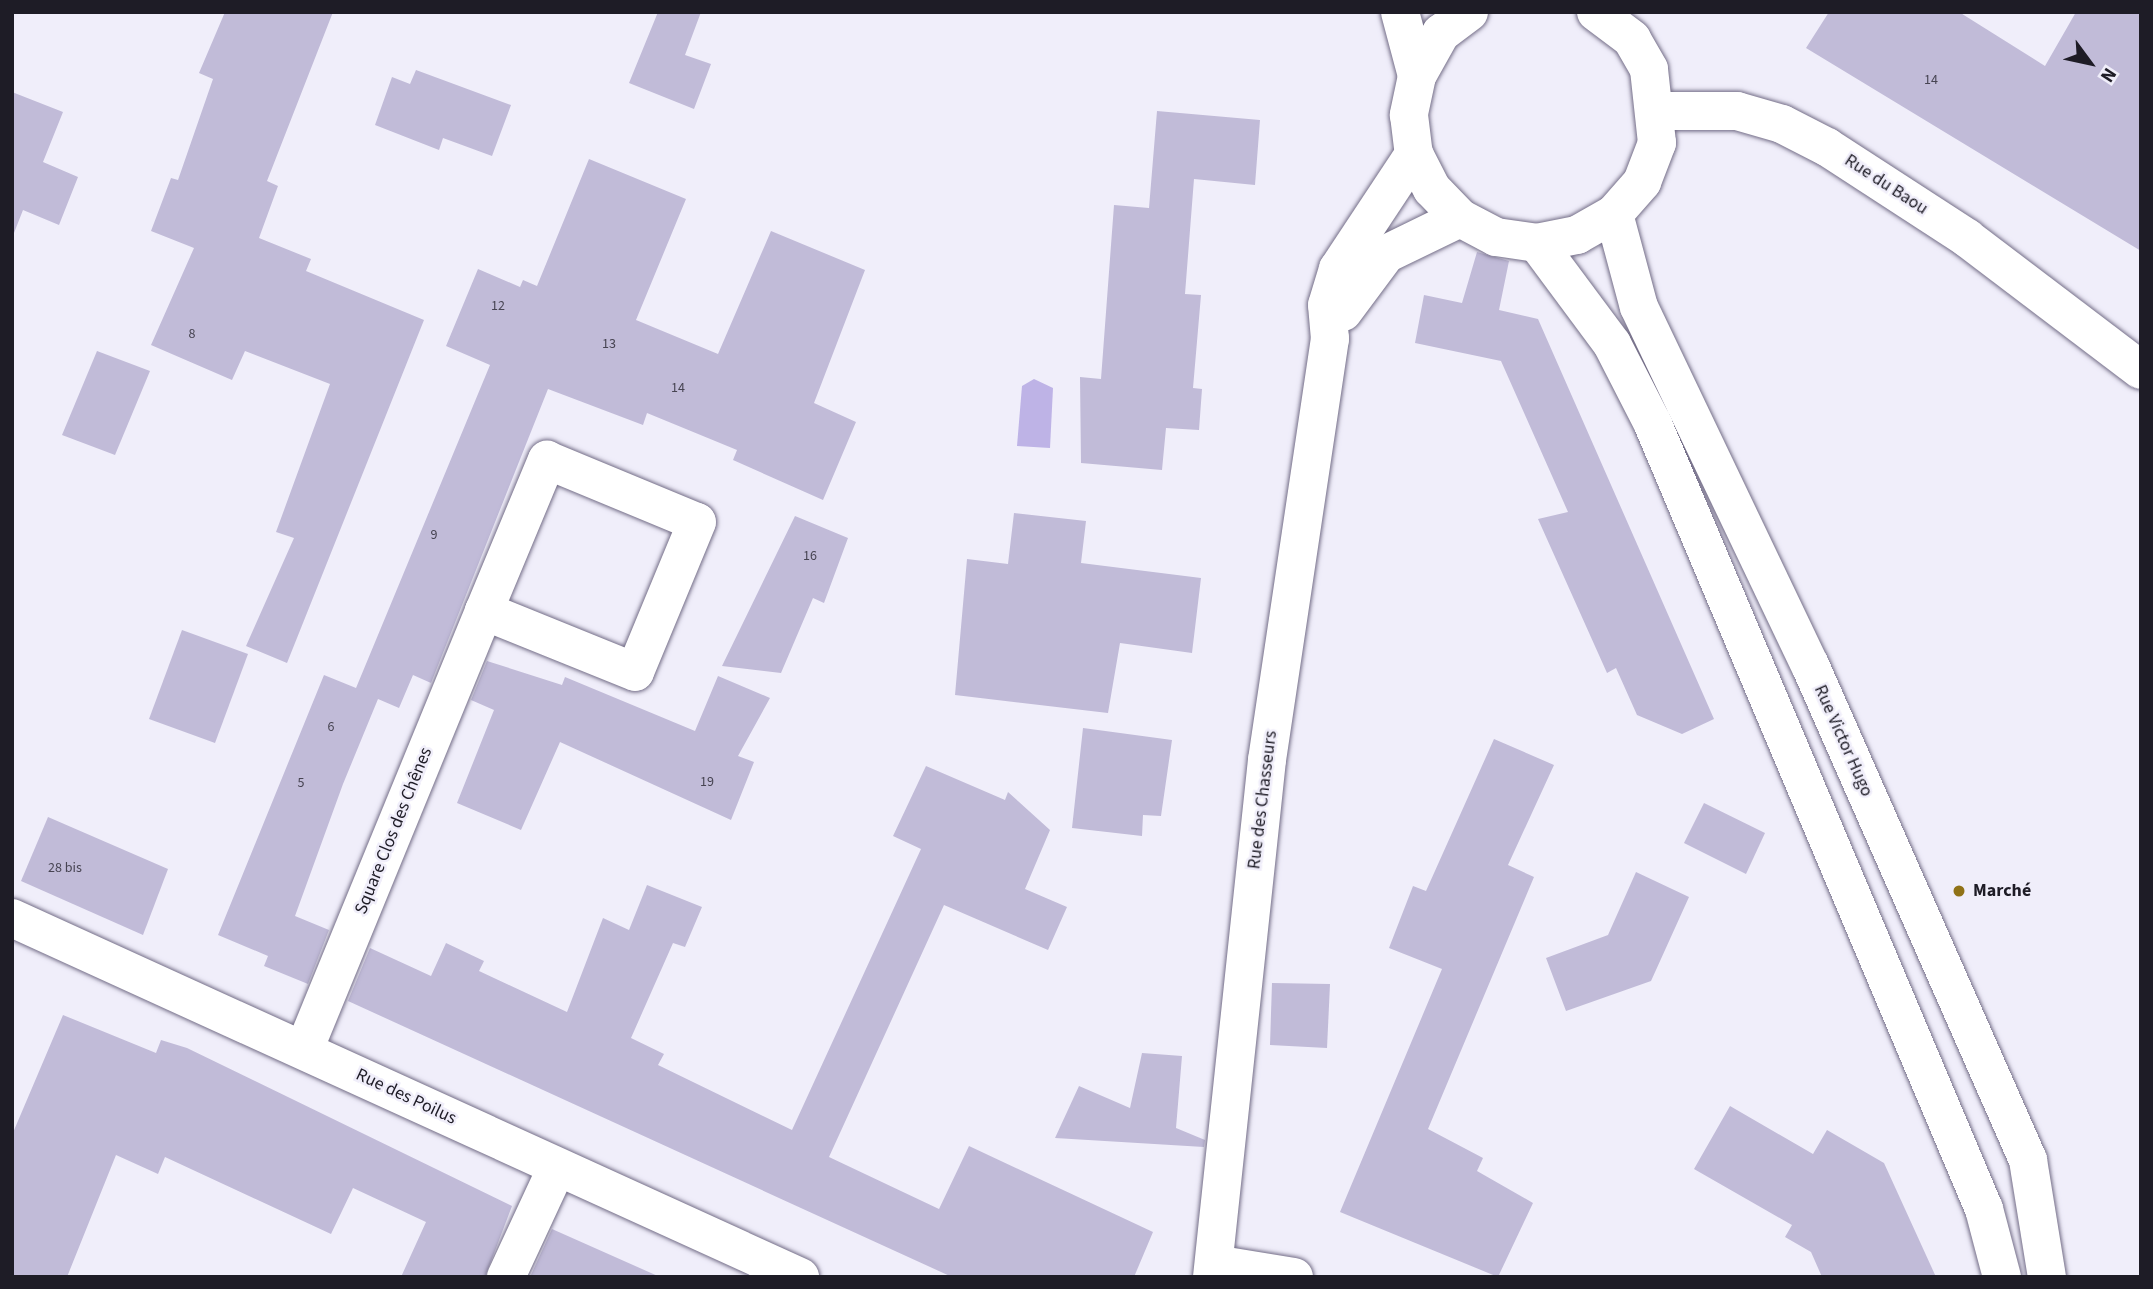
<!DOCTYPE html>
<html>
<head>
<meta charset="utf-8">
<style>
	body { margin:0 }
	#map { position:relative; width:2153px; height:1289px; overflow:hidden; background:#f0eefa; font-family:"Source Sans 3",sans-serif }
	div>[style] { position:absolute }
	.water>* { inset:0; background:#beb3e6 }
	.building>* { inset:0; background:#c1bbd8 }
	.roads { filter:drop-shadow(0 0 2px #736d87) drop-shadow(0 0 2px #736d87) }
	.minor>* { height:38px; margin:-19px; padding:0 19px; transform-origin:19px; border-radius:19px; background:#fff }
	.dots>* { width:19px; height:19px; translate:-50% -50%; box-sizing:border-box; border:4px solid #f0eefa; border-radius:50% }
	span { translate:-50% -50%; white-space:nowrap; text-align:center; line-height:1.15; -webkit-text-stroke:5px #f0eefa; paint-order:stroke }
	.number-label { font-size:14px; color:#474452 }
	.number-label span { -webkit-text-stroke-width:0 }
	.street-label { font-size:18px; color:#1e1c26 }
	.poi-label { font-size:18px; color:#1e1c26; font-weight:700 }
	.left { translate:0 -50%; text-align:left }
	.frame { position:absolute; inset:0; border:14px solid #1e1c26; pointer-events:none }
	.north { position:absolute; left:2055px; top:28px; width:70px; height:70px; -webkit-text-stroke:5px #f0eefa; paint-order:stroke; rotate:123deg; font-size:19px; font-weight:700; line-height:28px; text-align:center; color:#1e1c26 }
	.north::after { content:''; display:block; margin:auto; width:24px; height:32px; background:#1e1c26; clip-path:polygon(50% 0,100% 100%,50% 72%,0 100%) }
</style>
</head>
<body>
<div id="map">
	<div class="water">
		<i style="clip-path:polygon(1034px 379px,1053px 388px,1050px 448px,1017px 446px,1022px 386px)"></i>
	</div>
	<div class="building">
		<i style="clip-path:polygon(225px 12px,333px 12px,267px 181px,278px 186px,259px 238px,311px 259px,306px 271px,424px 320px,287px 663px,246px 646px,294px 538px,276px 532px,330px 384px,245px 351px,232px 380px,151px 345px,194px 248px,151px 231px,171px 178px,178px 180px,213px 79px,199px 73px)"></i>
		<i style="clip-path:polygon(658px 12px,701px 12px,685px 55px,711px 64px,694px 109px,629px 83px)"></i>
		<i style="clip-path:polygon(1829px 12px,1959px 12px,2045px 66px,2076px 12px,2141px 12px,2141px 251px,1806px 48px)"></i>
		<i style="clip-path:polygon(416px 70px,511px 105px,492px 156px,443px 138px,439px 150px,375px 125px,392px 77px,410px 84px)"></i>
		<i style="clip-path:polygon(12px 92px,63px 112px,43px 162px,78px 177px,59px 225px,23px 210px,14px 233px)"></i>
		<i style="clip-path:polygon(1157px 111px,1260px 120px,1255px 185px,1194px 179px,1185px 294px,1201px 295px,1193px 388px,1202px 389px,1199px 430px,1166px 428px,1162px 470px,1081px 463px,1080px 377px,1101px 379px,1114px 205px,1149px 208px)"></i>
		<i style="clip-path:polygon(589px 159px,686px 199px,636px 320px,718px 354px,771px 231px,865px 270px,814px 403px,856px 422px,823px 500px,733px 460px,737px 450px,647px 413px,643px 425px,548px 389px,431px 683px,413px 675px,399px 708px,378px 699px,343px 784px,295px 916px,329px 930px,308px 984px,264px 966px,268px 956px,218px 935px,324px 675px,356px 688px,490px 365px,446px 346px,478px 269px,520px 287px,523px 280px,537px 286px)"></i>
		<i style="clip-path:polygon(1477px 252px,1509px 261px,1499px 310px,1538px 319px,1714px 719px,1682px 734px,1637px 715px,1616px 668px,1607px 673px,1538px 519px,1568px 512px,1501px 361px,1415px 343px,1424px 295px,1462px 303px)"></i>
		<i style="clip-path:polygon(97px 351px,150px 371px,115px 455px,62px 435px)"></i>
		<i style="clip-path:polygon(1014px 513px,1086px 521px,1081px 563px,1201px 578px,1192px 653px,1120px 643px,1108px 713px,955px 695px,967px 559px,1008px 564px)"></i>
		<i style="clip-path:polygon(795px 516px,848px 538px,824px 603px,813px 598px,781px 673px,722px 666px)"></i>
		<i style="clip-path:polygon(182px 630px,248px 654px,215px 743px,149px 719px)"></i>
		<i style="clip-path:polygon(487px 661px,562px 685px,565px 677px,695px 731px,718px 676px,770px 698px,738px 756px,754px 762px,731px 820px,560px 742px,521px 830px,457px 803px,494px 710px,471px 700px)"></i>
		<i style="clip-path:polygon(1083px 728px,1172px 740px,1161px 816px,1143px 815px,1142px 836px,1072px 828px)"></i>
		<i style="clip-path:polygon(1494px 739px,1554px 765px,1508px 865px,1534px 877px,1428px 1129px,1483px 1158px,1477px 1171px,1533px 1203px,1498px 1277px,1340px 1212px,1442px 969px,1389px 948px,1413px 886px,1426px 891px)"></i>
		<i style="clip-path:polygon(926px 766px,1005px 800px,1008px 792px,1050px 830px,1025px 889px,1067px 907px,1048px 950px,944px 905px,829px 1157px,939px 1209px,969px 1146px,1153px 1232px,1134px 1277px,952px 1277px,348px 1001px,370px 948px,431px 976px,446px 943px,484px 961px,479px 971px,567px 1012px,603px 918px,629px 930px,647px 885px,702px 907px,685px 947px,673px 943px,631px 1038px,664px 1054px,658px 1065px,792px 1130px,921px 849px,893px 836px)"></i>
		<i style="clip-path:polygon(1704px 803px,1765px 833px,1746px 874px,1684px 843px)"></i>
		<i style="clip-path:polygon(48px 817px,168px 869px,143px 935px,21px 881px)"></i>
		<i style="clip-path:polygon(1636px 872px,1689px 897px,1651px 981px,1566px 1011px,1546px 958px,1608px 935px)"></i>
		<i style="clip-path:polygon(1272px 983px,1330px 984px,1327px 1048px,1270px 1045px)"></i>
		<i style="clip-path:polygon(63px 1015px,156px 1053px,161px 1040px,187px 1048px,512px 1206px,485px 1277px,401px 1277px,426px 1222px,353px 1188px,331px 1234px,165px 1157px,158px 1174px,116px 1155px,67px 1277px,12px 1277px,12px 1135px)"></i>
		<i style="clip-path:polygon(1142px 1053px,1182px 1056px,1176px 1128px,1205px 1140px,1204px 1147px,1055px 1138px,1079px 1086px,1130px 1108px)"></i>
		<i style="clip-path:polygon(1730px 1106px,1813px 1154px,1827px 1130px,1884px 1163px,1936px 1277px,1822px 1277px,1811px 1252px,1785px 1237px,1792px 1225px,1694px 1169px)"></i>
		<i style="clip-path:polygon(552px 1229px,660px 1277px,530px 1277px)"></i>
	</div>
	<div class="roads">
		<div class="minor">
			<i style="left:1400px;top:12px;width:66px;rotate:75.1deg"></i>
			<i style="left:1469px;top:12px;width:35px;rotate:143deg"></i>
			<i style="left:1441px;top:33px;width:49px;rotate:119.2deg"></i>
			<i style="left:1417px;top:76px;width:40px;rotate:102deg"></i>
			<i style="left:1409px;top:115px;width:39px;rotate:83deg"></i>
			<i style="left:1414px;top:154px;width:39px;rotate:63deg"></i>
			<i style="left:1432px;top:189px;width:40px;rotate:46deg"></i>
			<i style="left:1460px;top:218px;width:41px;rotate:27.8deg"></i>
			<i style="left:1496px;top:237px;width:41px;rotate:8.3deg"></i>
			<i style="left:1537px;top:243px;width:41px;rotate:-11.3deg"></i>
			<i style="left:1577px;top:235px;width:43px;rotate:-29.6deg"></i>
			<i style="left:1614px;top:214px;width:43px;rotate:-48.8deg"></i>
			<i style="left:1642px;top:182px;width:42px;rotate:-69deg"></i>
			<i style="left:1657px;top:143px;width:74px;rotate:-96.2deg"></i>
			<i style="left:1649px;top:69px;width:34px;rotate:-120deg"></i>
			<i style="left:1632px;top:39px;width:45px;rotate:-143.1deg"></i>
			<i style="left:1658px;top:111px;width:79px"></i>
			<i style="left:1737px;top:111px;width:47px;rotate:16.1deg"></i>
			<i style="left:1782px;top:124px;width:51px;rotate:27.1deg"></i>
			<i style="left:1827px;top:147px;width:167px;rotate:33deg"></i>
			<i style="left:1967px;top:238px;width:218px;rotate:37.2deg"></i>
			<i style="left:1614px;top:214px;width:96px;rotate:75deg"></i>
			<i style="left:1639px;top:307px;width:397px;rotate:64.5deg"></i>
			<i style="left:1810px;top:665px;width:541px;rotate:66.23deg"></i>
			<i style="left:2028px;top:1160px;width:119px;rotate:80.8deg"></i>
			<i style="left:1537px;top:243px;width:126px;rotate:53.4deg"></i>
			<i style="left:1612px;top:344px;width:88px;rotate:62.9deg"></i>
			<i style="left:1652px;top:422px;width:854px;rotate:67.13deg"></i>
			<i style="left:1984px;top:1209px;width:70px;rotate:75.2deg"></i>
			<i style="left:1343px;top:312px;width:72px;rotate:-53.4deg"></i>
			<i style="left:1386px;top:254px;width:82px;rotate:-25.9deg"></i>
			<i style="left:12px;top:918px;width:866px;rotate:24.49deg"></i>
			<i style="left:304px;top:1050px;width:474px;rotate:-67.7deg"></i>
			<i style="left:484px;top:611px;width:164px;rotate:-67.4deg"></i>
			<i style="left:547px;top:460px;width:162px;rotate:22.5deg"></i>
			<i style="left:697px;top:522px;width:162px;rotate:112.5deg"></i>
			<i style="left:635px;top:672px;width:163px;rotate:-158deg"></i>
			<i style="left:1214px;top:1264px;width:81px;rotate:9.2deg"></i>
			<i style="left:506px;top:1277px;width:121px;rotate:-65.1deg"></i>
			<i style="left:1212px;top:1277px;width:520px;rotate:-83.93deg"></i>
			<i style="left:1267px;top:760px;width:426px;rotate:-81.5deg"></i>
			<i style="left:1330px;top:339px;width:34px;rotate:-95deg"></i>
			<i style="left:1327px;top:305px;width:38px;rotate:-73deg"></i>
			<i style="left:1338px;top:269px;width:138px;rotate:-56.5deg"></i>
		</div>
	</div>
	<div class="dots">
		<i style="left:1959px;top:891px;background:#907217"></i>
	</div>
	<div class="number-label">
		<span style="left:1931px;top:80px">14</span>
		<span style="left:498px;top:306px">12</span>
		<span style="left:192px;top:334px">8</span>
		<span style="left:609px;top:344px">13</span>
		<span style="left:678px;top:388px">14</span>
		<span style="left:434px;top:535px">9</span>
		<span style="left:810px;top:556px">16</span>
		<span style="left:331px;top:727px">6</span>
		<span style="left:707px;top:782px">19</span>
		<span style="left:301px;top:783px">5</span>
		<span style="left:65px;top:868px">28 bis</span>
	</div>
	<div class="street-label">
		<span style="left:1886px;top:185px;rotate:33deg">Rue du Baou</span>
		<span style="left:1843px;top:741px;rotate:66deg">Rue Victor Hugo</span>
		<span style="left:1263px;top:800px;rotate:-83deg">Rue des Chasseurs</span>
		<span style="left:394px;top:831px;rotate:-68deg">Square Clos des Chênes</span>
		<span style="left:406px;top:1097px;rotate:25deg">Rue des Poilus</span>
	</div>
	<div class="poi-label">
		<span class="left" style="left:1973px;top:891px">Marché</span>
	</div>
	<div class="frame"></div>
	<div class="north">N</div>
</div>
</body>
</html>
